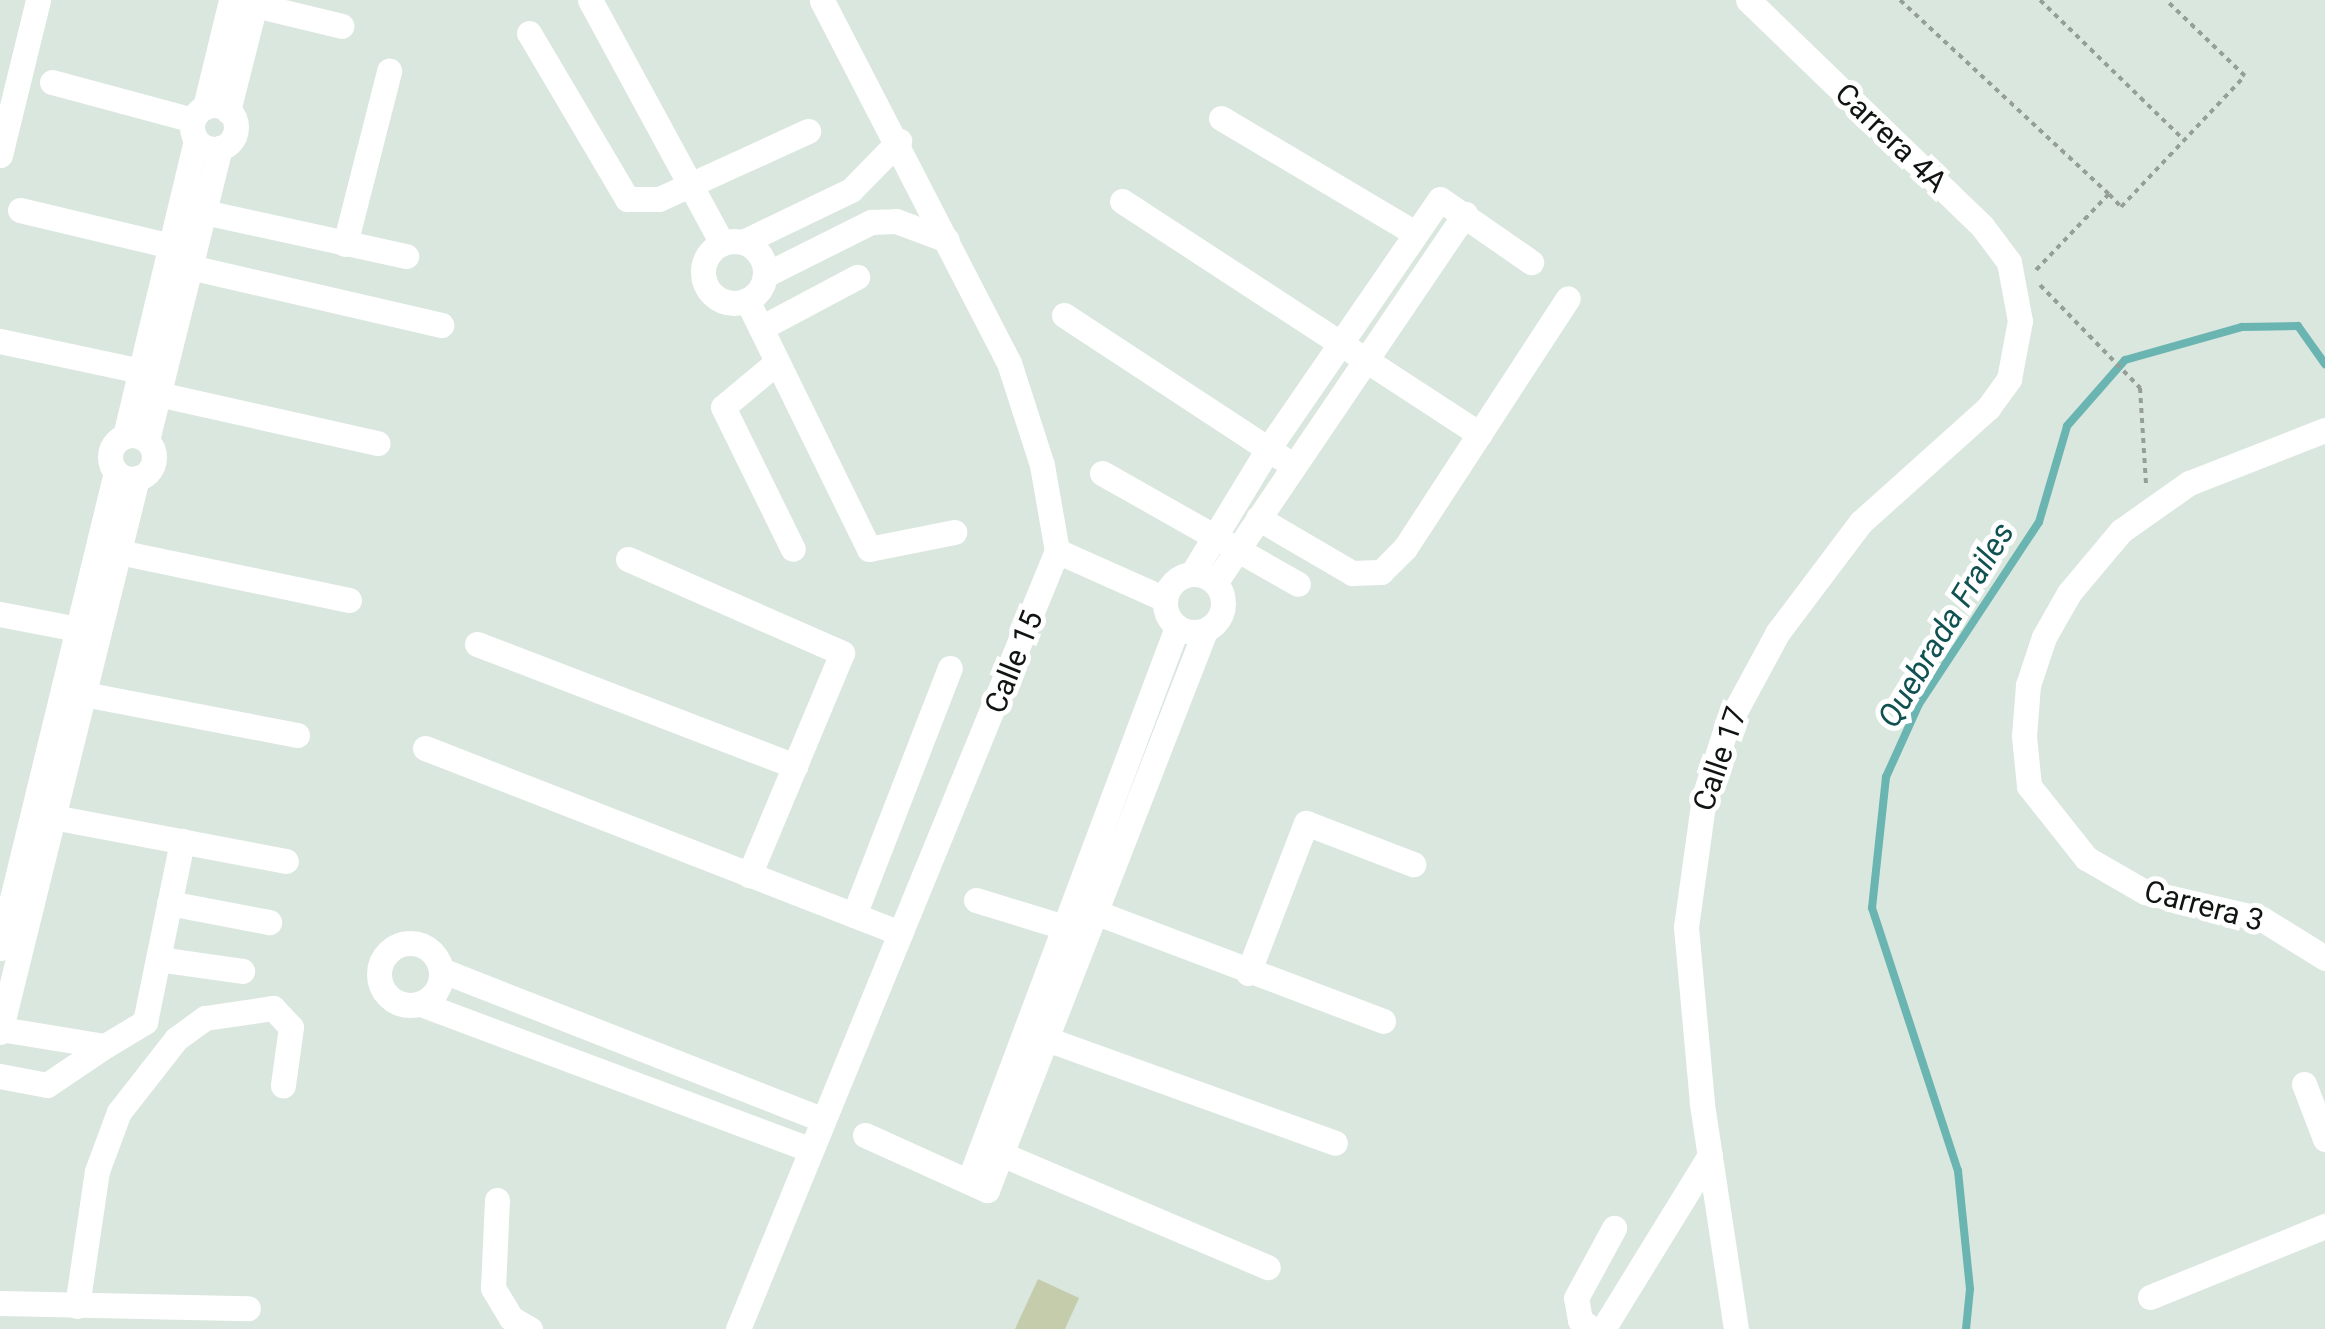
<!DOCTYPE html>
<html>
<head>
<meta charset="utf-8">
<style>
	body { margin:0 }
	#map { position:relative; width:2325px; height:1329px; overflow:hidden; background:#dae7de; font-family:Roboto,sans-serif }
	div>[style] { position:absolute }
	.green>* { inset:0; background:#c5ccab }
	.stream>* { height:8px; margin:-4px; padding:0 4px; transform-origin:4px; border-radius:4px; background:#6ab4b2 }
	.path>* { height:4px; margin-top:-2px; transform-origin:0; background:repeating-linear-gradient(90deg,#959f98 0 5px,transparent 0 10px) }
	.minor>* { height:25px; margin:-12.5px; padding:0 12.5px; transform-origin:12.5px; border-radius:12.5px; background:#fff }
	.minor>.ring { margin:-12.5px; padding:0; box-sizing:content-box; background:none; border:25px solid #fff; border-radius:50% }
	span { translate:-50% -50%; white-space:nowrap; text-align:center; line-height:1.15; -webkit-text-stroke:10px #fff; paint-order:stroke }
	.street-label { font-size:30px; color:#111512 }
	.water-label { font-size:32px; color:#105251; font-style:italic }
</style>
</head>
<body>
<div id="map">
	<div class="green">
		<i style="clip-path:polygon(1038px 1279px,1079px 1298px,1065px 1329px,1015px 1329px)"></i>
	</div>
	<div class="stream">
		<i style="left:1966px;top:1329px;width:40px;rotate:-84.3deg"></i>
		<i style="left:1970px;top:1289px;width:119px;rotate:-95.8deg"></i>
		<i style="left:1958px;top:1171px;width:277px;rotate:-108.1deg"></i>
		<i style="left:1872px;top:908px;width:132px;rotate:-83.9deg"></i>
		<i style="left:1886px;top:777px;width:80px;rotate:-65.7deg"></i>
		<i style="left:1919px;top:704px;width:218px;rotate:-56.6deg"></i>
		<i style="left:2039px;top:522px;width:100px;rotate:-73.7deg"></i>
		<i style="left:2067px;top:426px;width:88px;rotate:-48.7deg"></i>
		<i style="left:2125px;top:360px;width:122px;rotate:-15.8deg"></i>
		<i style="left:2242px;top:327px;width:56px;rotate:-1deg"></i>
		<i style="left:2298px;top:326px;width:47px;rotate:54.6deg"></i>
	</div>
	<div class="path">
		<i style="left:1900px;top:0;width:285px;rotate:42.9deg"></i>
		<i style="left:2040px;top:0;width:201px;rotate:44.2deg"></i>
		<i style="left:2036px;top:270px;width:105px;rotate:-46.2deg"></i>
		<i style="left:2109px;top:194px;width:18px;rotate:47deg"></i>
		<i style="left:2121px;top:207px;width:180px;rotate:-46.6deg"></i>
		<i style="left:2245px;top:76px;width:110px;rotate:-136.1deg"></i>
		<i style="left:2040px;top:285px;width:144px;rotate:45.8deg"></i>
		<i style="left:2140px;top:388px;width:96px;rotate:86.4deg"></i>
	</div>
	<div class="minor">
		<i style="left:590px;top:0;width:277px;rotate:61.5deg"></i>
		<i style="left:255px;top:5px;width:89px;rotate:13.6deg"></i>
		<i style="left:529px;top:33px;width:193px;rotate:59.4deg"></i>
		<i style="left:627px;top:199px;width:32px"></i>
		<i style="left:659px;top:199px;width:164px;rotate:-24.5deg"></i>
		<i style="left:52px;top:82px;width:146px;rotate:15.1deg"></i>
		<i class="ring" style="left:192px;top:105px;width:19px;height:19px"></i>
		<i style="left:205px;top:107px;width:110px;rotate:-76.3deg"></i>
		<i style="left:228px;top:111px;width:114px;rotate:-75.8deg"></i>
		<i style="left:1221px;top:118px;width:223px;rotate:30.7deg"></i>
		<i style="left:0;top:155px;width:160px;rotate:-76.2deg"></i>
		<i style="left:1122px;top:201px;width:427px;rotate:33.1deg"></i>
		<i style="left:20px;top:210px;width:155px;rotate:13.4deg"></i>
		<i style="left:204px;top:212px;width:207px;rotate:12.3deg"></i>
		<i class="ring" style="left:703px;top:241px;width:37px;height:37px"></i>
		<i style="left:743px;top:242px;width:120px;rotate:-25.7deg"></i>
		<i style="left:851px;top:190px;width:69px;rotate:-45.6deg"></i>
		<i style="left:345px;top:244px;width:179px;rotate:-75.7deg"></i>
		<i style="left:190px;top:267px;width:258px;rotate:13deg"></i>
		<i style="left:765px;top:275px;width:119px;rotate:-26.6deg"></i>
		<i style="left:871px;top:222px;width:25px;rotate:-2deg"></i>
		<i style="left:896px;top:221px;width:54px;rotate:20.4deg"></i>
		<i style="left:747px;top:300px;width:277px;rotate:63.9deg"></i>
		<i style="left:869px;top:549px;width:87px;rotate:-11.3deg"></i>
		<i style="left:1064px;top:315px;width:261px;rotate:33.3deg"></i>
		<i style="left:761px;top:328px;width:109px;rotate:-28deg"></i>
		<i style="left:0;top:341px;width:144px;rotate:12deg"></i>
		<i style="left:777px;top:362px;width:70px;rotate:140.2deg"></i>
		<i style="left:723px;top:407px;width:158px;rotate:63.8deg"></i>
		<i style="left:158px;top:394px;width:225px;rotate:12.6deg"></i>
		<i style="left:2325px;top:430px;width:146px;rotate:158.7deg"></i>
		<i style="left:2189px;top:483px;width:83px;rotate:144.8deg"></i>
		<i style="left:2121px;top:531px;width:81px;rotate:130deg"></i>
		<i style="left:2069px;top:593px;width:51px;rotate:119.6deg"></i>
		<i style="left:2044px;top:637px;width:51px;rotate:108.4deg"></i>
		<i style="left:2028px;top:685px;width:51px;rotate:94.5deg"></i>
		<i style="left:2024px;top:736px;width:50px;rotate:84.3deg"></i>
		<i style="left:2029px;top:786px;width:92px;rotate:51.6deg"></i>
		<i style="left:2086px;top:858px;width:68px;rotate:30deg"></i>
		<i style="left:2145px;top:892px;width:120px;rotate:13deg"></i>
		<i style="left:2262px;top:919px;width:74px;rotate:31.8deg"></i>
		<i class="ring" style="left:110px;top:435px;width:19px;height:19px"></i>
		<i style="left:125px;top:436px;width:303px;rotate:-76.5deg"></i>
		<i style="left:147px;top:440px;width:301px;rotate:-76deg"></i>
		<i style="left:1102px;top:473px;width:225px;rotate:29.5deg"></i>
		<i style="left:1258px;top:518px;width:109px;rotate:30.3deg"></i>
		<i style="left:1352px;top:573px;width:29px;rotate:-2deg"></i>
		<i style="left:1381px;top:572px;width:34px;rotate:-45deg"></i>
		<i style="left:1405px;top:548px;width:298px;rotate:-56.9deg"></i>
		<i style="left:1057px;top:551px;width:118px;rotate:24deg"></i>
		<i style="left:119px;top:552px;width:235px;rotate:11.8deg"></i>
		<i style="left:628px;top:559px;width:234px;rotate:23.7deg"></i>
		<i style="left:842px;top:653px;width:241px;rotate:112.7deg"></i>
		<i style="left:1192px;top:574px;width:146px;rotate:-58.7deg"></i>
		<i style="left:1268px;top:449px;width:303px;rotate:-55.5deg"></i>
		<i style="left:1440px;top:199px;width:111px;rotate:34.7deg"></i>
		<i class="ring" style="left:1165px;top:574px;width:33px;height:33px"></i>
		<i style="left:1215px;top:583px;width:446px;rotate:-55.9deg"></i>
		<i style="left:0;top:614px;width:79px;rotate:10.9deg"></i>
		<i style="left:477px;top:644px;width:341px;rotate:21deg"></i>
		<i style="left:84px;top:694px;width:217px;rotate:10.9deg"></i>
		<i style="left:425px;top:748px;width:510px;rotate:21.28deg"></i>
		<i style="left:53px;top:817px;width:237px;rotate:10.7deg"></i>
		<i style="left:976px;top:900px;width:92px;rotate:17.1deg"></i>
		<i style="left:169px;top:903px;width:102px;rotate:10.8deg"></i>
		<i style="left:1079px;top:906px;width:325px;rotate:20.7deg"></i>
		<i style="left:854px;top:915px;width:265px;rotate:-68.8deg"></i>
		<i class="ring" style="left:379px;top:943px;width:37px;height:37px"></i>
		<i style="left:0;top:948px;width:490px;rotate:-76.3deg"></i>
		<i style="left:158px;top:959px;width:85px;rotate:8.1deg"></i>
		<i style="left:441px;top:970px;width:408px;rotate:21.4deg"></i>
		<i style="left:1248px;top:973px;width:161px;rotate:-68.9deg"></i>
		<i style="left:1306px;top:823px;width:115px;rotate:21deg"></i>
		<i style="left:421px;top:1004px;width:414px;rotate:20.5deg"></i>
		<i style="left:1px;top:1029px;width:105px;rotate:9.3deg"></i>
		<i style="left:105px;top:1046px;width:47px;rotate:-31deg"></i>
		<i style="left:145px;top:1022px;width:185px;rotate:-78.4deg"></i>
		<i style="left:0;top:1032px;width:571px;rotate:-76.11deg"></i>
		<i style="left:1030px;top:1033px;width:324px;rotate:19.8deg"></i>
		<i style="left:0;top:1076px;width:48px;rotate:10.8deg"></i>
		<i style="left:47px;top:1085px;width:70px;rotate:-33.9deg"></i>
		<i style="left:2304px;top:1084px;width:59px;rotate:69.1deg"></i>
		<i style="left:865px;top:1135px;width:134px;rotate:24.3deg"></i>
		<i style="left:987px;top:1190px;width:600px;rotate:-68.7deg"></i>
		<i style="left:987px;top:1148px;width:305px;rotate:23deg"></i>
		<i style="left:969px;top:1181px;width:592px;rotate:-69.42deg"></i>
		<i style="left:497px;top:1200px;width:88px;rotate:92.6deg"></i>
		<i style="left:493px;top:1288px;width:35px;rotate:59deg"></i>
		<i style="left:511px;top:1318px;width:22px;rotate:30deg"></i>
		<i style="left:2150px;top:1297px;width:189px;rotate:-22.1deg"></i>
		<i style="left:0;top:1303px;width:248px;rotate:1.2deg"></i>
		<i style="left:77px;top:1306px;width:136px;rotate:-81.6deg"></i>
		<i style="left:97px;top:1171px;width:63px;rotate:-69.6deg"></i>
		<i style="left:119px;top:1112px;width:93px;rotate:-52deg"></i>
		<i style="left:176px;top:1039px;width:36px;rotate:-36deg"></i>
		<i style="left:205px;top:1018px;width:69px;rotate:-8.4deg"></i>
		<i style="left:273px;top:1008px;width:26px;rotate:47deg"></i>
		<i style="left:291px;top:1027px;width:59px;rotate:97.9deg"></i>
		<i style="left:738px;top:1329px;width:841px;rotate:-67.71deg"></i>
		<i style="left:1057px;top:551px;width:87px;rotate:-99.9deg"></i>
		<i style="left:1042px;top:465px;width:107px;rotate:-107.9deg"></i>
		<i style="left:1009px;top:363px;width:408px;rotate:-117.3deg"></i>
		<i style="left:1592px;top:1329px;width:15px;rotate:-143deg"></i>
		<i style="left:1580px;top:1320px;width:22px;rotate:-100deg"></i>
		<i style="left:1576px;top:1298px;width:80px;rotate:-61.5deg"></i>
		<i style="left:1603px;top:1329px;width:204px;rotate:-58.4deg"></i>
		<i style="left:1736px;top:1329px;width:229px;rotate:-98.6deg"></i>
		<i style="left:1702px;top:1103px;width:177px;rotate:-95.2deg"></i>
		<i style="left:1686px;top:927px;width:131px;rotate:-82.1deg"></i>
		<i style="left:1704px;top:797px;width:72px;rotate:-72.3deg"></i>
		<i style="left:1726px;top:728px;width:109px;rotate:-61.6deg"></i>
		<i style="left:1778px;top:632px;width:138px;rotate:-53deg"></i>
		<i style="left:1861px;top:522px;width:171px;rotate:-41.9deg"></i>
		<i style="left:1988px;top:408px;width:36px;rotate:-54deg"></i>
		<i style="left:2009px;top:379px;width:59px;rotate:-79.3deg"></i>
		<i style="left:2020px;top:321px;width:60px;rotate:-100.6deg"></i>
		<i style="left:2009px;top:262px;width:45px;rotate:-126.9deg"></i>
		<i style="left:1982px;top:226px;width:325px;rotate:-136deg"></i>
	</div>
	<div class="street-label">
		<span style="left:1891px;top:138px;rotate:44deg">Carrera 4A</span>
		<span style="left:1014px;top:662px;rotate:-68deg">Calle 15</span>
		<span style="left:1720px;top:759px;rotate:-71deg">Calle 17</span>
		<span style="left:2204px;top:906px;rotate:15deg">Carrera 3</span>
	</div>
	<div class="water-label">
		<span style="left:1946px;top:625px;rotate:-59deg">Quebrada Frailes</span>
	</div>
</div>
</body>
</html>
